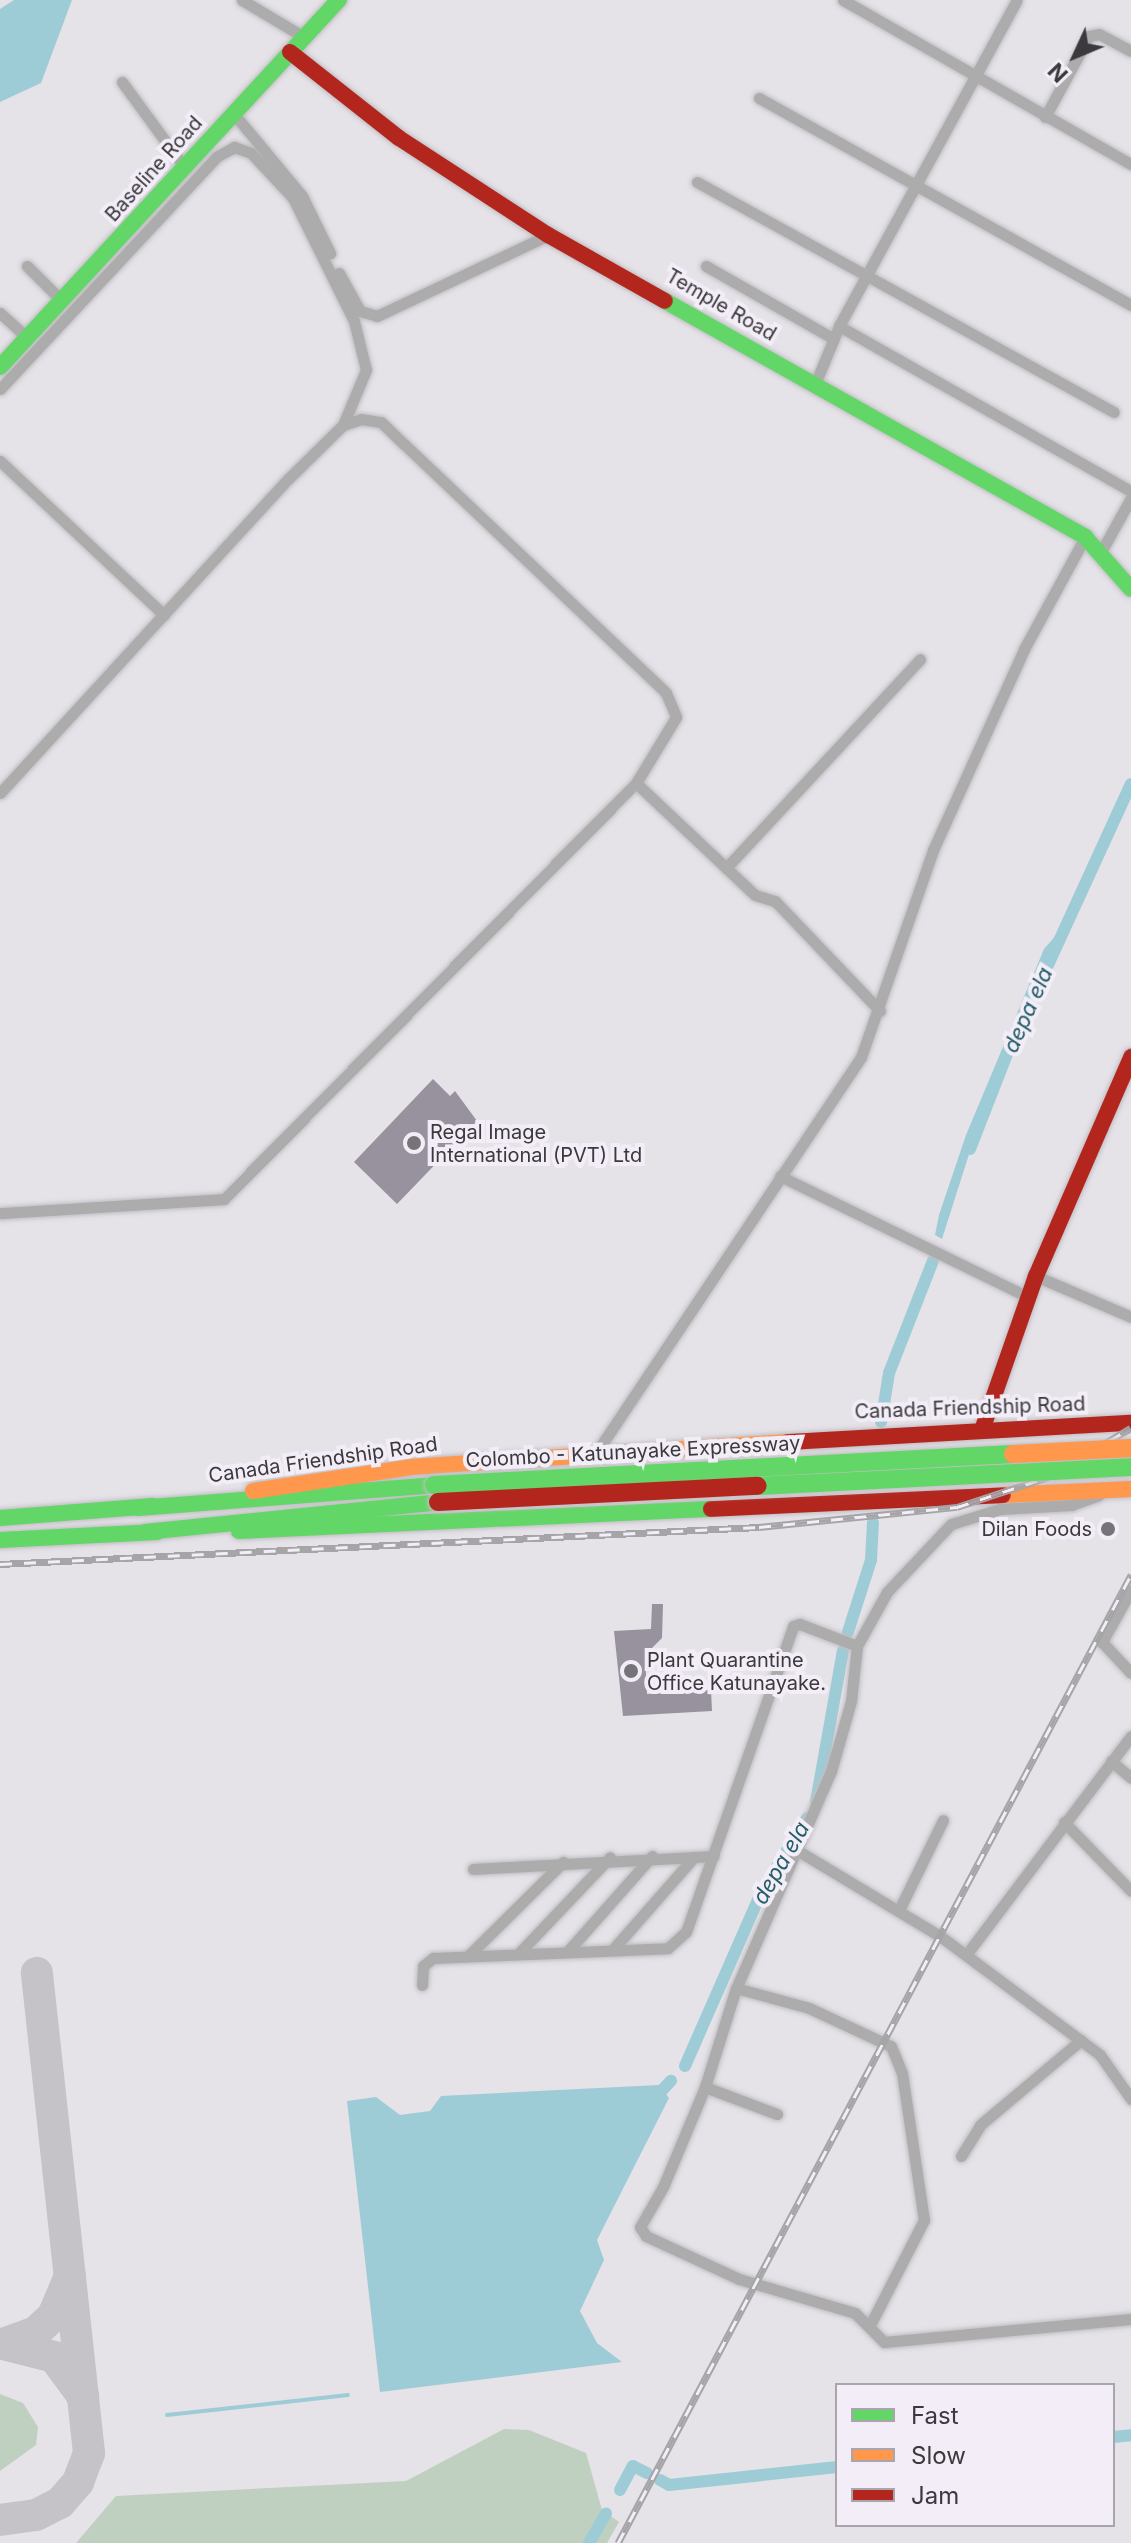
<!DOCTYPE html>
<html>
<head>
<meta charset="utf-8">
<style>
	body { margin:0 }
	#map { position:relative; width:1131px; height:2543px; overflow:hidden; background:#e5e2e8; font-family:Inter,sans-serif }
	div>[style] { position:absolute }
	.green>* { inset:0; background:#c0d0c0 }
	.water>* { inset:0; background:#9dccd7 }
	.stream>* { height:4px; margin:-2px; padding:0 2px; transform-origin:2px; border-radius:2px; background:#9dccd7 }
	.canal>* { height:12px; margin:-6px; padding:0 6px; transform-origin:6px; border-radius:6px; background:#9dccd7 }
	.taxiway>* { height:32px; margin:-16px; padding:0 16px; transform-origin:16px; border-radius:16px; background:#c5c3c7 }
	.building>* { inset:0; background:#97929d }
	.roads { filter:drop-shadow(0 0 2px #c0bec2) drop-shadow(0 0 2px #c0bec2) }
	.street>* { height:11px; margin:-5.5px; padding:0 5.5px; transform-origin:5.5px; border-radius:5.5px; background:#adacac }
	.fast>* { height:16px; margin:-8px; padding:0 8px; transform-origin:8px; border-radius:8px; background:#63d668 }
	.slow>* { height:16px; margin:-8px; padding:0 8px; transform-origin:8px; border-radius:8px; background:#ff974d }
	.jam>* { height:16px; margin:-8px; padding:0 8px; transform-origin:8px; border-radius:8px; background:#b3261e }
	.rail>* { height:7px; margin-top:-3.5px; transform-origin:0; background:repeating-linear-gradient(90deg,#f2edf7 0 12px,#a5a4a6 0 24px); box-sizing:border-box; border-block:2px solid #a5a4a6 }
	.bridges { filter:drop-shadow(0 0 2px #c0bec2) drop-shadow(0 0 2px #c0bec2) }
	.fast-bridge>* { height:18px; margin:-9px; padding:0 9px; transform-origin:9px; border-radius:9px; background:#63d668 }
	.slow-bridge>* { height:18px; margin:-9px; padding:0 9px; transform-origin:9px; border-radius:9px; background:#ff974d }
	.jam-bridge>* { height:18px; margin:-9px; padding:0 9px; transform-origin:9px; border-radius:9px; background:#b3261e }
	.dots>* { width:22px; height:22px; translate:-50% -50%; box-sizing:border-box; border:4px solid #f2edf7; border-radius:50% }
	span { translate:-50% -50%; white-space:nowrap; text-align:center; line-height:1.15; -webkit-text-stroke:8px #f2edf7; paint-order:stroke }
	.street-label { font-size:20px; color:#3b393d }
	.poi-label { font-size:20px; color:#3b393d }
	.left { translate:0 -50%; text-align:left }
	.right { translate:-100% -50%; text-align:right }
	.water-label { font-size:22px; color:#245d68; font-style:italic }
	.legend { position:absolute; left:835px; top:2383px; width:280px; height:144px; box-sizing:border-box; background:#f2edf7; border:2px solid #a9a5ad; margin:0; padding:10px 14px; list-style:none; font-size:24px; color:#3b393d }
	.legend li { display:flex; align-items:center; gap:16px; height:40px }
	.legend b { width:40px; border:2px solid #a9a5ad }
	.north { position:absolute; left:1035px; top:16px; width:80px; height:80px; -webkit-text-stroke:6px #f2edf7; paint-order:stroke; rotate:226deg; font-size:22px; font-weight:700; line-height:32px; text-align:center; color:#3b393d }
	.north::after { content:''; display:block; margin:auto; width:28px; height:36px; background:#3b393d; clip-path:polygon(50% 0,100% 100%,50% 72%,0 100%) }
</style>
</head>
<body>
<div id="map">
	<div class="green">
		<i style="clip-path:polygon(0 2394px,23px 2403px,38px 2427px,36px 2445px,0 2471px)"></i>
		<i style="clip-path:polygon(504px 2429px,529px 2430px,586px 2453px,602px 2510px,619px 2522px,607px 2543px,76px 2543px,116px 2496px,406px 2481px)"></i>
	</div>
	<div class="water">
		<i style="clip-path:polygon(14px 0,72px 0,41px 83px,0 102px,0 9px)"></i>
		<i style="clip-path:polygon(1059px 932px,985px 1104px,942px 1239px,935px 1235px,939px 1215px,966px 1135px,1044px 949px)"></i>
		<i style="clip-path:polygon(659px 2085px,669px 2098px,597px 2240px,604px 2260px,580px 2311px,597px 2343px,622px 2362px,380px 2392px,347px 2101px,376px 2097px,400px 2115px,430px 2111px,441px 2096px)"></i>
	</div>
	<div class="stream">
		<i style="left:167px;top:2415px;width:182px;rotate:-6.3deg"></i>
	</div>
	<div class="canal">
		<i style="left:1048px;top:965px;width:199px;rotate:-65.4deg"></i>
		<i style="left:970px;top:1149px;width:102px;rotate:-68.7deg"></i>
		<i style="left:881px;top:1422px;width:50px;rotate:-80.7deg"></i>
		<i style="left:889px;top:1373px;width:120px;rotate:-68.6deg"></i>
		<i style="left:848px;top:1632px;width:76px;rotate:-72.3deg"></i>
		<i style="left:871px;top:1560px;width:37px;rotate:-87deg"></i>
		<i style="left:816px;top:1802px;width:153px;rotate:-79.9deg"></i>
		<i style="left:685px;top:2066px;width:191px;rotate:-66.3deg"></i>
		<i style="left:762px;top:1891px;width:86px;rotate:-58.3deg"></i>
		<i style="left:654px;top:2099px;width:25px;rotate:-47deg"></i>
		<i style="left:1113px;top:2437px;width:18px;rotate:-6deg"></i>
		<i style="left:660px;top:2480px;width:10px;rotate:29deg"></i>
		<i style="left:669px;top:2485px;width:169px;rotate:-6.1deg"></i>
		<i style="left:620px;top:2490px;width:27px;rotate:-62deg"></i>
		<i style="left:633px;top:2466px;width:16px;rotate:27deg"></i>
		<i style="left:589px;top:2543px;width:34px;rotate:-60deg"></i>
	</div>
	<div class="taxiway">
		<i style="left:70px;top:2276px;width:43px;rotate:113deg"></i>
		<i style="left:53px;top:2316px;width:23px;rotate:137deg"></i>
		<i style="left:36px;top:2332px;width:35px;rotate:160deg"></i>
		<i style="left:3px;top:2344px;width:53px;rotate:14.3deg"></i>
		<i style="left:54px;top:2357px;width:49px;rotate:53.4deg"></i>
		<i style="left:0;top:2520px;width:36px;rotate:-8deg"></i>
		<i style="left:36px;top:2515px;width:27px;rotate:-27deg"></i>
		<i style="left:60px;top:2503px;width:28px;rotate:-49deg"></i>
		<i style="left:78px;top:2482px;width:31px;rotate:-69deg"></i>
		<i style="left:89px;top:2453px;width:483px;rotate:-96.2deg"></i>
	</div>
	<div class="building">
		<i style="clip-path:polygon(433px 1079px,450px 1096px,455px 1091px,477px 1121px,397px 1204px,354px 1162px)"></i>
		<i style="clip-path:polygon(652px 1604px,663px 1604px,662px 1638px,645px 1655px,647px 1694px,711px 1690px,712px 1711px,623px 1716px,614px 1631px,651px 1629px)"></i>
	</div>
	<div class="roads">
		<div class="street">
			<i style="left:242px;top:0;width:72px;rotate:30.8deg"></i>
			<i style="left:843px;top:0;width:331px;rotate:29.7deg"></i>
			<i style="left:122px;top:82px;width:107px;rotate:53.8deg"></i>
			<i style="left:759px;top:98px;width:426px;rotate:29.1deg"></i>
			<i style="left:234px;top:114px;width:107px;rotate:50.3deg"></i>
			<i style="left:302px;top:196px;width:64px;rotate:63.8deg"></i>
			<i style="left:1045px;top:117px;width:92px;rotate:-61.5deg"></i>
			<i style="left:1089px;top:36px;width:10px;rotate:-11deg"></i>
			<i style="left:1099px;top:34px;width:36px;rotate:28deg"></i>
			<i style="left:697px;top:182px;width:476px;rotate:28.9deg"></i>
			<i style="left:27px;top:266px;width:49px;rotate:45deg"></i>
			<i style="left:706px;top:266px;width:147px;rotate:29.7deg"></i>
			<i style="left:339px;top:273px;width:43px;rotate:61.1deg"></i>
			<i style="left:360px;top:311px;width:18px;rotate:16deg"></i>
			<i style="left:377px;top:316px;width:189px;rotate:-25.3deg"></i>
			<i style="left:0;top:313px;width:36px;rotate:42deg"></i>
			<i style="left:839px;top:326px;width:335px;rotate:29.5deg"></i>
			<i style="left:815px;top:384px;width:63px;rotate:-67.5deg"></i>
			<i style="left:839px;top:326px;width:371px;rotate:-61.4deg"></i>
			<i style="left:0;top:389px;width:317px;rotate:-47deg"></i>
			<i style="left:216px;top:157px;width:21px;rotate:-29deg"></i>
			<i style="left:234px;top:147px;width:18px;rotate:19deg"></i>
			<i style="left:251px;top:153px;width:62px;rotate:47deg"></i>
			<i style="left:293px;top:198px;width:137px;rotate:63.6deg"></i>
			<i style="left:354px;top:321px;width:50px;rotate:76.2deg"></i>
			<i style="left:366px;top:370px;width:60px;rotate:112.7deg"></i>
			<i style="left:0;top:461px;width:225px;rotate:43.2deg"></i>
			<i style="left:1102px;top:550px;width:60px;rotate:-60.9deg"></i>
			<i style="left:636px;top:783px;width:163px;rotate:43.3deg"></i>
			<i style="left:755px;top:895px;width:21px;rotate:17deg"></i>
			<i style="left:775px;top:901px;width:152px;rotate:46.3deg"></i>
			<i style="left:0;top:793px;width:426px;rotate:-47.5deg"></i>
			<i style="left:288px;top:479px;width:77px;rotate:-44.5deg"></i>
			<i style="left:343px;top:425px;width:19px;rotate:-18deg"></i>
			<i style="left:361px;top:419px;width:20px;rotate:9deg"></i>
			<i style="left:381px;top:422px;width:32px;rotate:44deg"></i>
			<i style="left:404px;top:444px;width:361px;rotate:43.5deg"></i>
			<i style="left:666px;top:693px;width:26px;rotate:67deg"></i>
			<i style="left:676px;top:717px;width:77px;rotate:121.2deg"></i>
			<i style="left:636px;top:783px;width:585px;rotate:134.72deg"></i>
			<i style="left:224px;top:1199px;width:224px;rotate:176.4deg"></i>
			<i style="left:726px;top:868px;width:285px;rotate:-47.1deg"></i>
			<i style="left:780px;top:1176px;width:276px;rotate:26deg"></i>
			<i style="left:1036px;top:1276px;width:103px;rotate:23.3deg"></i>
			<i style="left:596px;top:1453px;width:476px;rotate:-56.2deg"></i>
			<i style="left:861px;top:1057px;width:219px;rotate:-70.8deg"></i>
			<i style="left:933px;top:850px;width:221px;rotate:-65.6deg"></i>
			<i style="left:1024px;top:649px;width:128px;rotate:-61.4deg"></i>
			<i style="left:1099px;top:1495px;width:29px;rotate:160deg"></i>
			<i style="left:1072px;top:1505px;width:72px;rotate:176.8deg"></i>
			<i style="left:1000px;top:1509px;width:51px;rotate:163deg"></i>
			<i style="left:951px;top:1524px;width:93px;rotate:133.3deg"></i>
			<i style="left:887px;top:1592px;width:62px;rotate:119.1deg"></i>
			<i style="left:857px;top:1646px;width:55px;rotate:96.2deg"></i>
			<i style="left:851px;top:1701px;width:73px;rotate:105.9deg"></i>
			<i style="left:831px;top:1771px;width:237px;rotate:113.6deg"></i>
			<i style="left:736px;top:1988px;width:104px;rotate:107.4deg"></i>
			<i style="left:705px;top:2087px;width:108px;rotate:112.8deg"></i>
			<i style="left:663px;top:2187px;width:46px;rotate:119.9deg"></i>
			<i style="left:640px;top:2227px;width:11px;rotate:56deg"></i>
			<i style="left:646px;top:2236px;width:102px;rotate:24.8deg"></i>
			<i style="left:739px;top:2279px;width:121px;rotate:16.3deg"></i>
			<i style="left:855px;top:2313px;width:41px;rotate:45deg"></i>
			<i style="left:884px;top:2342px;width:248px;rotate:-5.3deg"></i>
			<i style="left:1131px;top:1590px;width:60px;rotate:119.1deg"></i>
			<i style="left:1102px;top:1642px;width:42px;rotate:46.9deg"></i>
			<i style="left:1111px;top:1761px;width:26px;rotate:40deg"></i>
			<i style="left:1064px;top:1822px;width:96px;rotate:45.8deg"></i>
			<i style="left:795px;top:1849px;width:169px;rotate:31deg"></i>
			<i style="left:940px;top:1936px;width:199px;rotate:36.6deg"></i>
			<i style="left:1100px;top:2055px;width:54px;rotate:54.8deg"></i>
			<i style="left:473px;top:1869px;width:241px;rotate:-3.1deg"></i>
			<i style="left:899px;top:1910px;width:100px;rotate:-63.9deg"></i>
			<i style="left:614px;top:1948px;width:121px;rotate:-48.7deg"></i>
			<i style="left:568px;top:1951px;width:127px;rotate:-48.5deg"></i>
			<i style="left:519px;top:1953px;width:132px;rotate:-46.5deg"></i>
			<i style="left:966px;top:1955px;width:274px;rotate:-53deg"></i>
			<i style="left:468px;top:1956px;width:134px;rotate:-44.7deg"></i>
			<i style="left:422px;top:1985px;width:19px;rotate:-87deg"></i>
			<i style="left:423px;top:1966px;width:13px;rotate:-39deg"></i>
			<i style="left:433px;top:1958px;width:235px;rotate:-2.4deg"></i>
			<i style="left:668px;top:1948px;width:24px;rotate:-42deg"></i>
			<i style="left:686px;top:1932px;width:324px;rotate:-70.7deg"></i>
			<i style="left:793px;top:1626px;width:7px;rotate:-16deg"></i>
			<i style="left:800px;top:1624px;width:61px;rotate:21.1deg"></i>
			<i style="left:736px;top:1988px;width:76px;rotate:15.3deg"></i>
			<i style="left:809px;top:2008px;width:90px;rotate:24.9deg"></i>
			<i style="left:891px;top:2046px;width:29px;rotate:68deg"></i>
			<i style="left:902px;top:2073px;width:149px;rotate:81.5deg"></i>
			<i style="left:924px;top:2220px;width:118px;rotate:117.2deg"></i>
			<i style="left:705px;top:2087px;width:77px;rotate:20.6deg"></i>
			<i style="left:961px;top:2156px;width:36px;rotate:-58deg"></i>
			<i style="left:980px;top:2125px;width:132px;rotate:-40.1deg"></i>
		</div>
		<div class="fast">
			<i style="left:665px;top:301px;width:482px;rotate:29.3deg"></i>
			<i style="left:1085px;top:537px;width:69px;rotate:48.5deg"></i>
			<i style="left:0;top:367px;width:500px;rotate:-47.3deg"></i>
			<i style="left:138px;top:1508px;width:297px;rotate:-4.4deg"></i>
			<i style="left:0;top:1518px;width:153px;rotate:-4.5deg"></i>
			<i style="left:239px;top:1531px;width:473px;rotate:-2.7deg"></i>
			<i style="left:145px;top:1532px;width:295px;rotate:-5.8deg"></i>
			<i style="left:0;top:1540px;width:157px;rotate:-2.9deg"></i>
		</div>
		<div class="slow">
			<i style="left:253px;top:1491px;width:160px;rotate:-8.6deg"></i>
			<i style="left:411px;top:1467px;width:378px;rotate:-3.8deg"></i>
			<i style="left:1003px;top:1495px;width:128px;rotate:-2.7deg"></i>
		</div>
		<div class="jam">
			<i style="left:290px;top:52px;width:139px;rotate:38.3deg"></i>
			<i style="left:399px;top:138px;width:178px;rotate:33.1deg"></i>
			<i style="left:548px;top:235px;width:134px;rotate:29.4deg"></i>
			<i style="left:982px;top:1430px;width:163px;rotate:-70.7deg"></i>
			<i style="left:1036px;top:1276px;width:239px;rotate:-66.5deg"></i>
			<i style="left:788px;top:1442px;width:344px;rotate:-3.2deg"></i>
			<i style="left:711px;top:1509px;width:292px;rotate:-2.7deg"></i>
		</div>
	</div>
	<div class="rail">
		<i style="left:0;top:1564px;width:760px;rotate:-2.79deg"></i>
		<i style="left:759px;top:1527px;width:199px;rotate:-5.8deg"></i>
		<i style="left:957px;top:1507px;width:96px;rotate:-18.2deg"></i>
		<i style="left:1048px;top:1477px;width:96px;rotate:-30.6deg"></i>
		<i style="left:618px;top:2543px;width:1096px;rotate:-62.08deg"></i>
	</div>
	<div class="bridges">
		<div class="fast-bridge">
			<i style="left:434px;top:1485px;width:580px;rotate:-3.06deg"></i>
			<i style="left:758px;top:1486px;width:373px;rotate:-2.9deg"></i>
		</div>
		<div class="slow-bridge">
			<i style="left:1013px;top:1454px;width:118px;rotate:-2.9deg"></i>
		</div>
		<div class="jam-bridge">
			<i style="left:438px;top:1502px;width:320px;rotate:-2.9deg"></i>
		</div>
	</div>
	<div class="dots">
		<i style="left:414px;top:1143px;background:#767479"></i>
		<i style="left:1108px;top:1529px;background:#767479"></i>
		<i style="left:631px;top:1671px;background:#767479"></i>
	</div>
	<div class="street-label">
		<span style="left:154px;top:169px;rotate:-48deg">Baseline Road</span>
		<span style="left:721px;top:305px;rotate:30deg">Temple Road</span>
		<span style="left:970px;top:1408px;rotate:-2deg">Canada Friendship Road</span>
		<span style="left:633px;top:1452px;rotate:-3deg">Colombo - Katunayake Expressway</span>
		<span style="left:323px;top:1460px;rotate:-8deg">Canada Friendship Road</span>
	</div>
	<div class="poi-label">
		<span class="left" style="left:430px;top:1144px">Regal Image<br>International (PVT) Ltd</span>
		<span class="right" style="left:1092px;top:1529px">Dilan Foods</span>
		<span class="left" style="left:647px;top:1672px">Plant Quarantine<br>Office Katunayake.</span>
	</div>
	<div class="water-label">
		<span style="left:1028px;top:1010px;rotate:-66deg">depa ela</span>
		<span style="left:781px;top:1863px;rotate:-60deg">depa ela</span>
	</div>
	<ul class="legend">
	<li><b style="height:10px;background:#63d668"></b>Fast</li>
	<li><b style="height:10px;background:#ff974d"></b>Slow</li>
	<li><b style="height:10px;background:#b3261e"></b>Jam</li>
	</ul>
	<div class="north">N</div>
</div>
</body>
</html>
